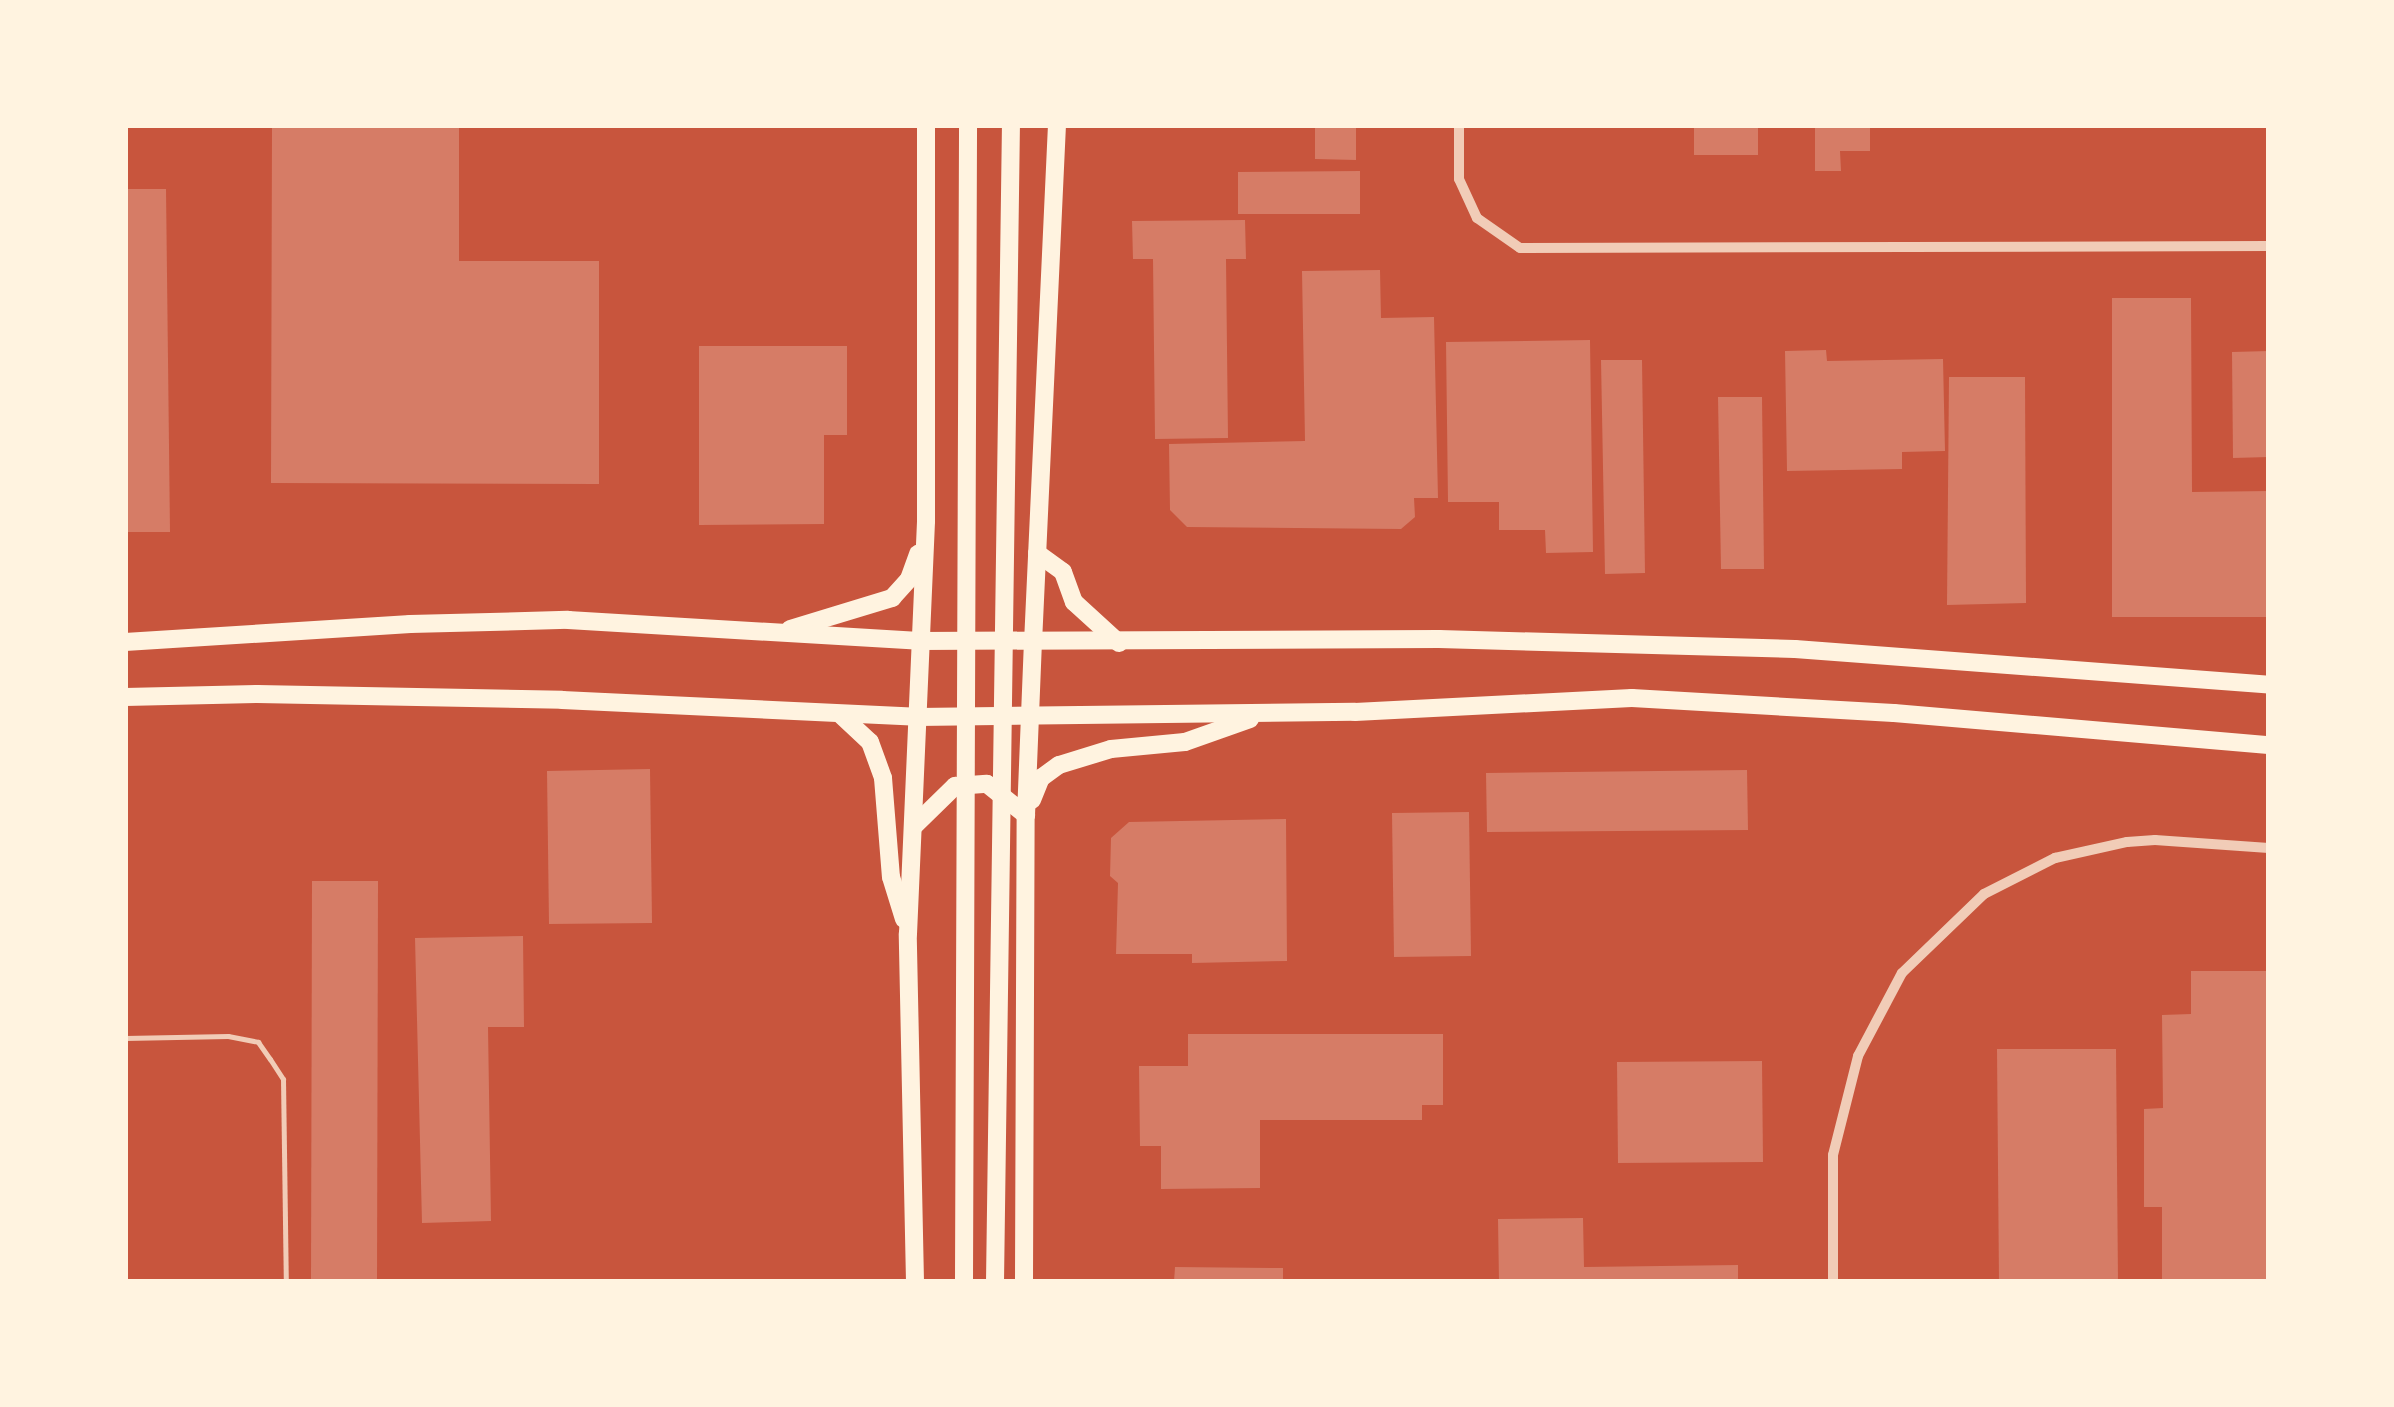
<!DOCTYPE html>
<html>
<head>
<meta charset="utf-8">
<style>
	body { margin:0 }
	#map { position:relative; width:2394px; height:1407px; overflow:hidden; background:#c8553d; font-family:"Public Sans",sans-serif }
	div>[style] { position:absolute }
	.building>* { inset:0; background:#d67c66 }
	.service>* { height:5px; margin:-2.5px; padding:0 2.5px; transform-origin:2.5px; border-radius:2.5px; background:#f1ccb7 }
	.minor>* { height:10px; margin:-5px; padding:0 5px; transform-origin:5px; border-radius:5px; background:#f1ccb7 }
	.trunk>* { height:18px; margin:-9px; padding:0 9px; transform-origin:9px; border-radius:9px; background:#fff3e0 }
	.motorway>* { height:18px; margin:-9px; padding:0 9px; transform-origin:9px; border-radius:9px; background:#fff3e0 }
	span { translate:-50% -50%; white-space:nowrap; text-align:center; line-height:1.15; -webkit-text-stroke:8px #fff3e0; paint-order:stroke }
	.frame { position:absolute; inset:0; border:128px solid #fff3e0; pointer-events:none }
</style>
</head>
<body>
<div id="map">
	<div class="building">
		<i style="clip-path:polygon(272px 125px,459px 125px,459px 261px,599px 261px,599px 484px,271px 483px)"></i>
		<i style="clip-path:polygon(1315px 125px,1356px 125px,1356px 160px,1315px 159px)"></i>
		<i style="clip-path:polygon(1694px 125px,1758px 125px,1758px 155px,1694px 155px)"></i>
		<i style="clip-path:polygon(1815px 125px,1870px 125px,1870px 151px,1840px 151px,1841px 171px,1815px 171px)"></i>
		<i style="clip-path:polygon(1360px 171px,1360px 214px,1238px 214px,1238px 172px)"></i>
		<i style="clip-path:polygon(125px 189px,166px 189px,170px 532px,125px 532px)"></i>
		<i style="clip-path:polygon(1245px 220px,1246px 259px,1226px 259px,1228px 438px,1155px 439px,1153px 259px,1133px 259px,1132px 221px)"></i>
		<i style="clip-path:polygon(1380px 270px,1381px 318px,1434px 317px,1438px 498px,1414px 498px,1415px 517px,1401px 529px,1187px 527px,1170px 510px,1169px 444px,1305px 441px,1302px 271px)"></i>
		<i style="clip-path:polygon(2112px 298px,2191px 298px,2192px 492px,2269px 491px,2269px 617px,2112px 617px)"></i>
		<i style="clip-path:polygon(1590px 340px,1593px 552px,1546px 553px,1545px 530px,1499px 530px,1499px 502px,1448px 502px,1446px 342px)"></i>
		<i style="clip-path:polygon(699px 346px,847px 346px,847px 435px,824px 435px,824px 524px,699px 525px)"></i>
		<i style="clip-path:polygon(1826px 350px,1827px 361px,1943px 359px,1945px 451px,1902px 452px,1902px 469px,1787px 471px,1785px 351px)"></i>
		<i style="clip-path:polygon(2269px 351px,2269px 457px,2233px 458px,2232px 352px)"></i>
		<i style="clip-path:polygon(1601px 360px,1642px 360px,1645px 573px,1605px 574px)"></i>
		<i style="clip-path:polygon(1949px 377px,2025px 377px,2026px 603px,1947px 605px)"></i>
		<i style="clip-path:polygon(1718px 397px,1762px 397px,1764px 569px,1721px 569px)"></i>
		<i style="clip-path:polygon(650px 769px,652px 923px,549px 924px,547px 771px)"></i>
		<i style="clip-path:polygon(1747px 770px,1748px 830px,1487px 832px,1486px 773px)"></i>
		<i style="clip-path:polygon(1469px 812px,1471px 956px,1394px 957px,1392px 813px)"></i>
		<i style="clip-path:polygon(1286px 819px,1287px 961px,1192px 963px,1192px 954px,1116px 954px,1118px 883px,1110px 876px,1111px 838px,1129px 822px)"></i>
		<i style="clip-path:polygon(312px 881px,378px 881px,377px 1282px,311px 1282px)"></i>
		<i style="clip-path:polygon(523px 936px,524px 1027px,488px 1027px,491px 1221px,422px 1223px,415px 938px)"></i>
		<i style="clip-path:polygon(2191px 971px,2269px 971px,2269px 1282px,2162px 1282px,2162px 1207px,2144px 1207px,2144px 1109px,2163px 1108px,2162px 1015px,2191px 1014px)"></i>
		<i style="clip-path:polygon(1188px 1034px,1443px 1034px,1443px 1105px,1422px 1105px,1422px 1120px,1260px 1120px,1260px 1188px,1161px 1189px,1161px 1146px,1140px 1146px,1139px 1066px,1188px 1066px)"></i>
		<i style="clip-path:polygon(1997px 1049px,2116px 1049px,2118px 1282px,1999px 1282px)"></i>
		<i style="clip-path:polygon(1762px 1061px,1763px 1162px,1618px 1163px,1617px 1062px)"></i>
		<i style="clip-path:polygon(1583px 1218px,1584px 1267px,1738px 1265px,1738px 1282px,1499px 1282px,1498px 1219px)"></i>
		<i style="clip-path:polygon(1175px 1267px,1283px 1268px,1283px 1282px,1174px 1282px)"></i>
	</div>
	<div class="service">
		<i style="left:125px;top:1038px;width:103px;rotate:-1.1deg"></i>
		<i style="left:228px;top:1036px;width:31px;rotate:11deg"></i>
		<i style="left:258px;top:1042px;width:21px;rotate:55deg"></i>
		<i style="left:270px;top:1059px;width:24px;rotate:57deg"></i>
		<i style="left:283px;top:1079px;width:203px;rotate:89.2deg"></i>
	</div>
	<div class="minor">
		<i style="left:1459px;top:125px;width:54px;rotate:90deg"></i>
		<i style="left:1459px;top:179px;width:43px;rotate:65.2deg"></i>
		<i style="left:1477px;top:218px;width:52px;rotate:34.9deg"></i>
		<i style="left:1520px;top:248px;width:749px;rotate:-0.15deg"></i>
		<i style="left:1833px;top:1282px;width:127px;rotate:-90deg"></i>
		<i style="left:1833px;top:1155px;width:102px;rotate:-75.8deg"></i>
		<i style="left:1858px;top:1056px;width:94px;rotate:-62.1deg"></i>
		<i style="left:1902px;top:973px;width:114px;rotate:-43.9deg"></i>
		<i style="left:1984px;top:894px;width:80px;rotate:-26.9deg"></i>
		<i style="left:2055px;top:858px;width:74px;rotate:-12.5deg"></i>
		<i style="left:2127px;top:842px;width:28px;rotate:-4deg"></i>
		<i style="left:2155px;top:840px;width:114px;rotate:4deg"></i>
	</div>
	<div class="trunk">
		<i style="left:790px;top:629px;width:107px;rotate:-16.9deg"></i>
		<i style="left:892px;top:598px;width:25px;rotate:-48deg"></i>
		<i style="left:909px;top:579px;width:27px;rotate:-70deg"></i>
		<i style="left:125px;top:642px;width:286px;rotate:-3.6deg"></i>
		<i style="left:410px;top:624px;width:158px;rotate:-1.5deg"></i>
		<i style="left:568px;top:620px;width:352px;rotate:3.4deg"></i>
		<i style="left:919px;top:641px;width:520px;rotate:-0.22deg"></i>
		<i style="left:1439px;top:639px;width:356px;rotate:1.6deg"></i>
		<i style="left:1795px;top:649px;width:475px;rotate:4.3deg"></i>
		<i style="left:125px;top:697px;width:132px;rotate:-1.3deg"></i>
		<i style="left:257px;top:694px;width:305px;rotate:1.1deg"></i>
		<i style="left:562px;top:700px;width:355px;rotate:2.7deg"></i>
		<i style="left:917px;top:717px;width:438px;rotate:-0.7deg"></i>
		<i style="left:1355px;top:712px;width:277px;rotate:-2.9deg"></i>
		<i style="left:1632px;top:698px;width:262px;rotate:3.3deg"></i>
		<i style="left:1894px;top:713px;width:376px;rotate:4.9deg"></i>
		<i style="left:842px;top:716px;width:38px;rotate:43deg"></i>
		<i style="left:870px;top:742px;width:38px;rotate:70deg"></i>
		<i style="left:883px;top:778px;width:99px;rotate:85.4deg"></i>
		<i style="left:891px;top:877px;width:44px;rotate:72.8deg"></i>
		<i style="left:1032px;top:800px;width:24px;rotate:-68deg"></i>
		<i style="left:1041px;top:778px;width:22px;rotate:-36deg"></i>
		<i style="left:1059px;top:765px;width:54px;rotate:-17.1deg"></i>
		<i style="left:1111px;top:749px;width:74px;rotate:-5.4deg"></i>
		<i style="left:1185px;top:742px;width:69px;rotate:-19.5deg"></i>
		<i style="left:913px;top:827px;width:59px;rotate:-44.3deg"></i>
		<i style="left:955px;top:786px;width:32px;rotate:-4deg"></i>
		<i style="left:987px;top:784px;width:50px;rotate:38.5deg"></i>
		<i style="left:915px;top:1282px;width:348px;rotate:-91.2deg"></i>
		<i style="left:908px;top:934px;width:413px;rotate:-87.5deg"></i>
		<i style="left:926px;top:521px;width:396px;rotate:-90deg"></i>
		<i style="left:1024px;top:1282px;width:467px;rotate:-89.8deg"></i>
		<i style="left:1026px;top:815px;width:172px;rotate:-87.7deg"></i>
	</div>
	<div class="motorway">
		<i style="left:1037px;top:553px;width:32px;rotate:36deg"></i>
		<i style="left:1063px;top:572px;width:32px;rotate:70deg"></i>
		<i style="left:1074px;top:602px;width:61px;rotate:42.3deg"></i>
		<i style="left:1033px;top:643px;width:519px;rotate:-87.35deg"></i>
		<i style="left:964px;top:1282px;width:1157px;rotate:-89.8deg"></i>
		<i style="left:995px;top:1282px;width:1157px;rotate:-89.21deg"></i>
	</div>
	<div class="frame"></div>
</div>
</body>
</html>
